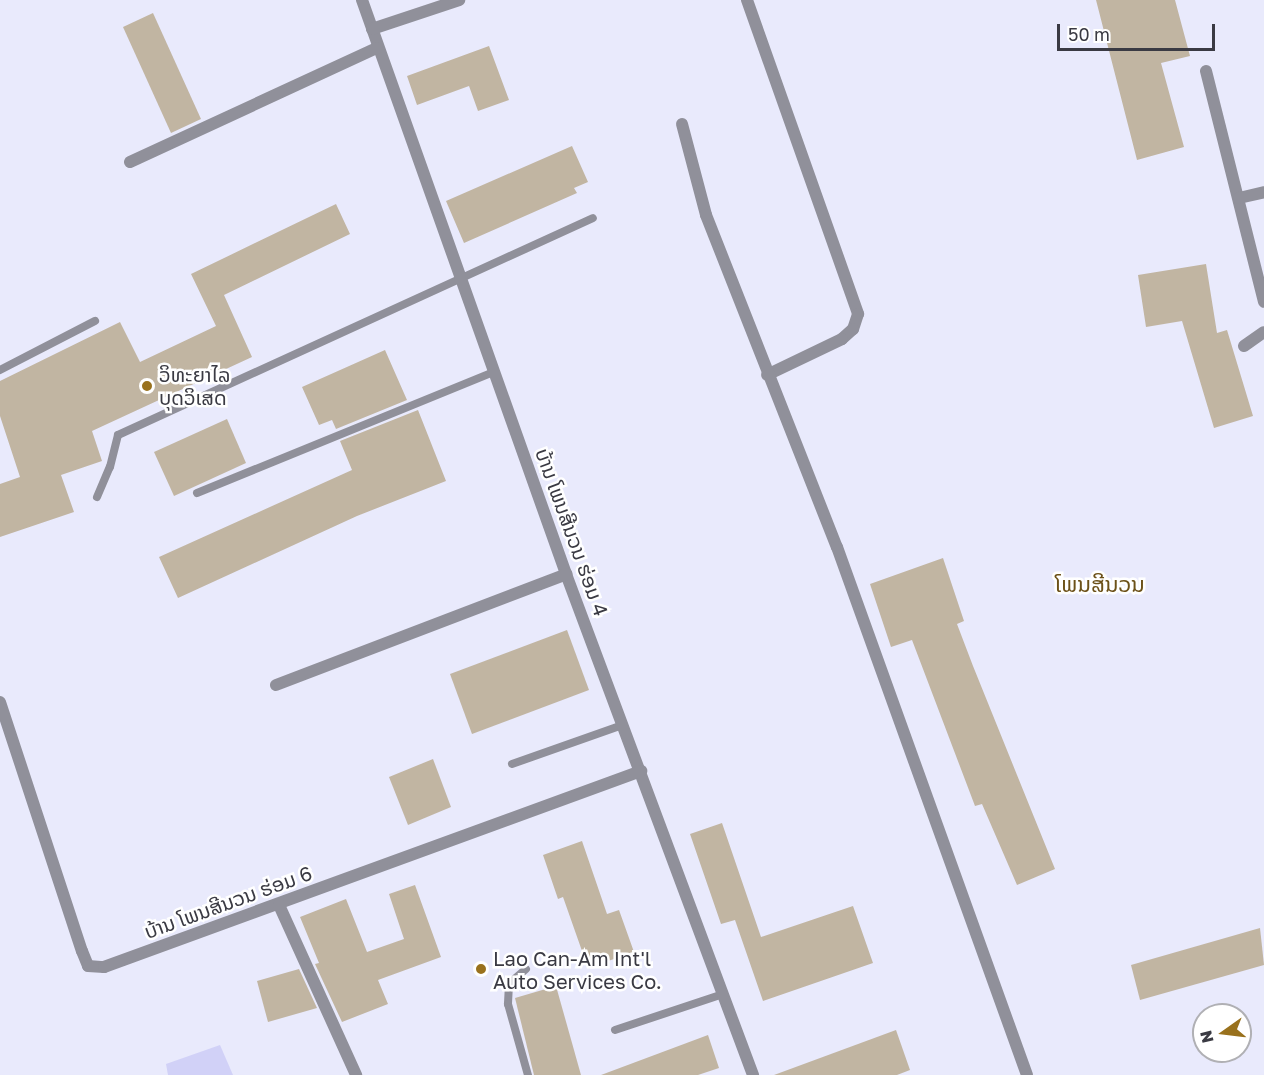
<!DOCTYPE html>
<html>
<head>
<meta charset="utf-8">
<style>
	body { margin:0 }
	#map { position:relative; width:1264px; height:1075px; overflow:hidden; background:#e9eafc; font-family:"Golos Text","Noto Sans Lao",sans-serif }
	div>[style] { position:absolute }
	.green>* { inset:0; background:#d1d1f7 }
	.building>* { inset:0; background:#c1b5a2 }
	.lane>* { height:8px; margin:-4px; padding:0 4px; transform-origin:4px; border-radius:4px; background:#90909a }
	.street>* { height:12px; margin:-6px; padding:0 6px; transform-origin:6px; border-radius:6px; background:#90909a }
	.dots>* { width:16px; height:16px; translate:-50% -50%; box-sizing:border-box; border:3px solid #fff; border-radius:50% }
	span { translate:-50% -50%; white-space:nowrap; text-align:center; line-height:1.15; -webkit-text-stroke:5px #fff; paint-order:stroke }
	.poi-label { font-size:20px; color:#3a3a43 }
	.left { translate:0 -50%; text-align:left }
	.street-label { font-size:20px; color:#3a3a43 }
	.quarter-label { font-size:22px; color:#6c5119 }
	.north { position:absolute; left:1192px; top:1003px; width:60px; height:60px; box-sizing:border-box; background:#fff; border:2px solid #b0b0b4; border-radius:50%; rotate:256deg; font-size:16px; font-weight:700; line-height:24px; text-align:center; color:#3a3a43 }
	.north::after { content:''; display:block; margin:auto; width:21px; height:27px; background:#99711d; clip-path:polygon(50% 0,100% 100%,50% 72%,0 100%) }
	.scale { position:absolute; left:1057px; top:24px; width:158px; height:27px; box-sizing:border-box; border:3px solid #3a3a43; border-top:0; padding-left:8px; font-size:18px; line-height:21px; white-space:nowrap; color:#3a3a43; -webkit-text-stroke:4px #fff; paint-order:stroke }
</style>
</head>
<body>
<div id="map">
	<div class="green">
		<i style="clip-path:polygon(220px 1045px,233px 1075px,168px 1075px,166px 1064px)"></i>
	</div>
	<div class="building">
		<i style="clip-path:polygon(1096px 0,1175px 0,1190px 56px,1161px 63px,1184px 147px,1137px 160px)"></i>
		<i style="clip-path:polygon(153px 13px,201px 119px,171px 133px,123px 27px)"></i>
		<i style="clip-path:polygon(489px 46px,509px 100px,478px 111px,469px 86px,417px 105px,407px 76px)"></i>
		<i style="clip-path:polygon(572px 146px,588px 182px,574px 188px,577px 193px,464px 243px,446px 201px)"></i>
		<i style="clip-path:polygon(336px 204px,350px 234px,224px 295px,252px 357px,92px 431px,102px 461px,61px 475px,74px 512px,0 537px,0 484px,20px 477px,0 416px,0 381px,120px 322px,140px 362px,216px 326px,191px 274px)"></i>
		<i style="clip-path:polygon(1206px 264px,1217px 333px,1227px 330px,1253px 416px,1214px 428px,1182px 321px,1146px 327px,1138px 275px)"></i>
		<i style="clip-path:polygon(385px 350px,407px 400px,336px 429px,332px 420px,319px 425px,302px 387px)"></i>
		<i style="clip-path:polygon(418px 410px,446px 481px,357px 516px,178px 598px,159px 557px,352px 470px,340px 441px)"></i>
		<i style="clip-path:polygon(227px 419px,246px 463px,174px 496px,154px 452px)"></i>
		<i style="clip-path:polygon(943px 558px,964px 621px,957px 624px,973px 666px,1055px 869px,1017px 885px,982px 804px,975px 806px,912px 640px,891px 647px,870px 584px)"></i>
		<i style="clip-path:polygon(567px 630px,589px 690px,472px 734px,450px 674px)"></i>
		<i style="clip-path:polygon(433px 759px,451px 807px,408px 825px,389px 777px)"></i>
		<i style="clip-path:polygon(722px 823px,761px 937px,853px 906px,873px 963px,763px 1001px,735px 920px,721px 924px,690px 834px)"></i>
		<i style="clip-path:polygon(582px 841px,607px 914px,619px 910px,634px 952px,588px 968px,563px 897px,558px 899px,543px 855px)"></i>
		<i style="clip-path:polygon(415px 885px,441px 957px,378px 980px,388px 1004px,342px 1022px,315px 964px,319px 963px,300px 917px,346px 899px,367px 952px,404px 939px,389px 894px)"></i>
		<i style="clip-path:polygon(1260px 928px,1264px 965px,1140px 1000px,1131px 965px)"></i>
		<i style="clip-path:polygon(299px 969px,317px 1008px,268px 1022px,257px 981px)"></i>
		<i style="clip-path:polygon(556px 986px,581px 1075px,534px 1075px,515px 998px)"></i>
		<i style="clip-path:polygon(896px 1030px,910px 1070px,897px 1075px,774px 1075px)"></i>
		<i style="clip-path:polygon(708px 1035px,719px 1068px,698px 1075px,601px 1075px)"></i>
	</div>
	<div class="lane">
		<i style="left:0;top:370px;width:107px;rotate:-27.3deg"></i>
		<i style="left:197px;top:493px;width:320px;rotate:-22.2deg"></i>
		<i style="left:97px;top:497px;width:33px;rotate:-67deg"></i>
		<i style="left:110px;top:467px;width:33px;rotate:-76deg"></i>
		<i style="left:118px;top:435px;width:522px;rotate:-24.55deg"></i>
		<i style="left:512px;top:764px;width:118px;rotate:-19.4deg"></i>
		<i style="left:526px;top:969px;width:23px;rotate:139deg"></i>
		<i style="left:509px;top:984px;width:20px;rotate:93deg"></i>
		<i style="left:508px;top:1004px;width:74px;rotate:74.3deg"></i>
		<i style="left:615px;top:1030px;width:114px;rotate:-18.4deg"></i>
	</div>
	<div class="street">
		<i style="left:362px;top:0;width:609px;rotate:70.43deg"></i>
		<i style="left:566px;top:574px;width:535px;rotate:69.53deg"></i>
		<i style="left:747px;top:0;width:333px;rotate:70.5deg"></i>
		<i style="left:858px;top:314px;width:16px;rotate:108deg"></i>
		<i style="left:853px;top:329px;width:15px;rotate:138deg"></i>
		<i style="left:842px;top:339px;width:83px;rotate:154.4deg"></i>
		<i style="left:372px;top:29px;width:92px;rotate:-18.4deg"></i>
		<i style="left:1206px;top:71px;width:238px;rotate:75.9deg"></i>
		<i style="left:682px;top:124px;width:94px;rotate:75.2deg"></i>
		<i style="left:706px;top:215px;width:357px;rotate:68.5deg"></i>
		<i style="left:837px;top:547px;width:561px;rotate:70.21deg"></i>
		<i style="left:130px;top:162px;width:272px;rotate:-24.8deg"></i>
		<i style="left:1239px;top:198px;width:26px;rotate:-13deg"></i>
		<i style="left:1244px;top:346px;width:24px;rotate:-35deg"></i>
		<i style="left:276px;top:685px;width:311px;rotate:-20.9deg"></i>
		<i style="left:0;top:702px;width:262px;rotate:71.8deg"></i>
		<i style="left:82px;top:951px;width:16px;rotate:68deg"></i>
		<i style="left:88px;top:966px;width:16px;rotate:4deg"></i>
		<i style="left:104px;top:967px;width:572px;rotate:-20.05deg"></i>
		<i style="left:279px;top:905px;width:187px;rotate:65.6deg"></i>
	</div>
	<div class="dots">
		<i style="left:147px;top:386px;background:#99711d"></i>
		<i style="left:481px;top:969px;background:#99711d"></i>
	</div>
	<div class="poi-label">
		<span class="left" style="left:159px;top:386px">ວິທະຍາໄລ<br>ບຸດວິເສດ</span>
		<span class="left" style="left:493px;top:970px">Lao Can-Am Int'l<br>Auto Services Co.</span>
	</div>
	<div class="street-label">
		<span style="left:572px;top:532px;rotate:70deg">ບ້ານ ໂພນສີນວນ ຮ່ອມ 4</span>
		<span style="left:228px;top:902px;rotate:-20deg">ບ້ານ ໂພນສີນວນ ຮ່ອມ 6</span>
	</div>
	<div class="quarter-label">
		<span style="left:1100px;top:584px">ໂພນສີນວນ</span>
	</div>
	<div class="north">N</div>
	<div class="scale">50 m</div>
</div>
</body>
</html>
